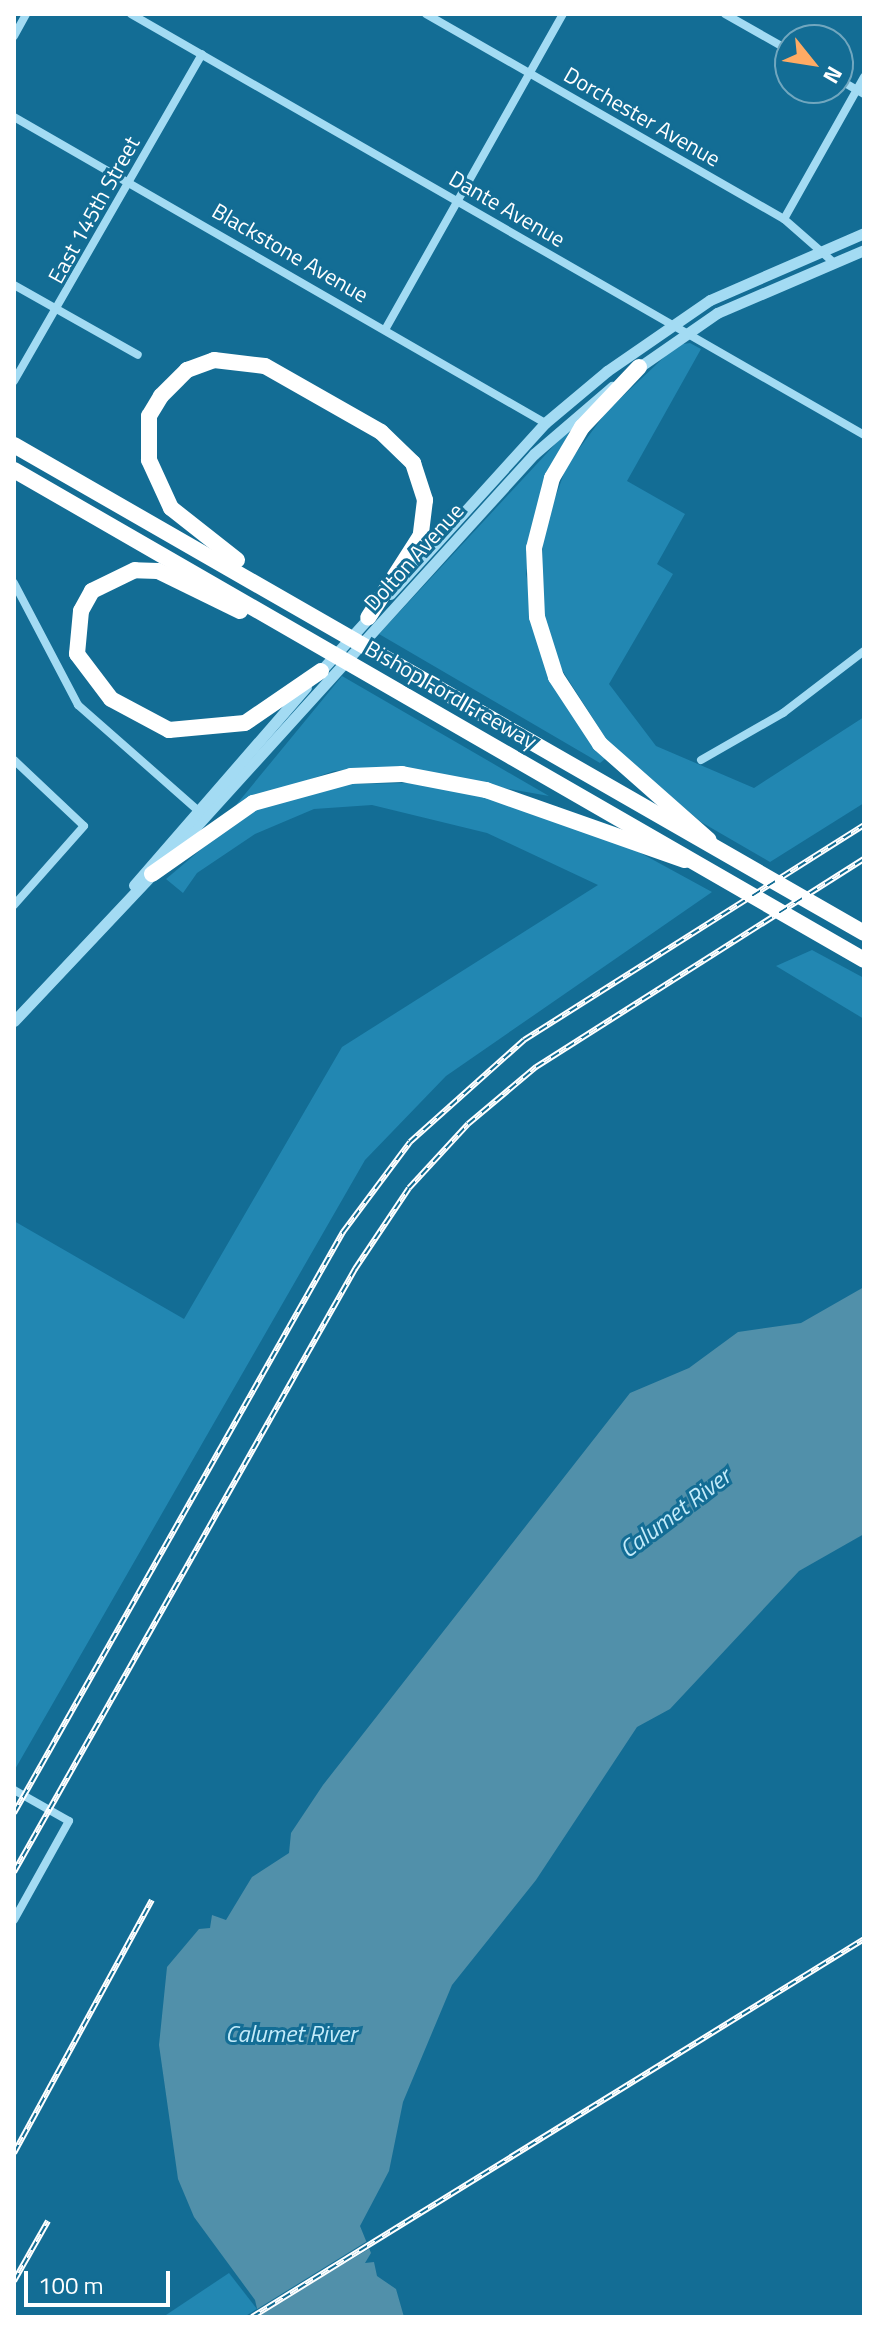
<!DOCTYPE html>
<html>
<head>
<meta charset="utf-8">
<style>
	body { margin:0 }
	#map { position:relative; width:878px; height:2331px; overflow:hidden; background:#136d95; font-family:"Titillium Web",sans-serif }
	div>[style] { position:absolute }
	.green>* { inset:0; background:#2287b2 }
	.water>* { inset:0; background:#5190aa }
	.pier>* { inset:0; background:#136d95 }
	.minor>* { height:8px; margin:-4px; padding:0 4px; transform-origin:4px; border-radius:4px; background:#a3dbf3 }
	.tertiary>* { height:11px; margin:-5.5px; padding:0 5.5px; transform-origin:5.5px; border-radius:5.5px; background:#a3dbf3 }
	.motorway>* { height:16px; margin:-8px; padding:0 8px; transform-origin:8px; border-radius:8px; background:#fff }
	.rail>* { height:6px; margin-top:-3px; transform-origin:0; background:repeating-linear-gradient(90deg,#136d95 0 9px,#fff 0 18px); box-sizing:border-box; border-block:2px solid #fff }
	span { translate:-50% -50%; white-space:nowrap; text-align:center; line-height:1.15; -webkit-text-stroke:6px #136d95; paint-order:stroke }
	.street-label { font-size:22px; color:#fff }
	.water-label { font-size:24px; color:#c3ebfa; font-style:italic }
	.frame { position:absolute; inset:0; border:16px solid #fff; pointer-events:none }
	.north { position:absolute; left:774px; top:24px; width:80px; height:80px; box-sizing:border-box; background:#136d95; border:2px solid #71a7bf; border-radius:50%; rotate:120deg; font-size:22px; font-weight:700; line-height:32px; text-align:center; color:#fff }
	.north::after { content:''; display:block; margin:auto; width:28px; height:36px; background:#ffab64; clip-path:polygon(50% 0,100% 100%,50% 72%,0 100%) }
	.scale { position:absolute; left:24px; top:2271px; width:146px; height:36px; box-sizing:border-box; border:4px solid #fff; border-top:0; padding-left:10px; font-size:24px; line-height:28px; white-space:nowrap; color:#fff; -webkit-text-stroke:6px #136d95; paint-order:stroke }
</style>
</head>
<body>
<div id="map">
	<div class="green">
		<i style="clip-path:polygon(690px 343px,701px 349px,627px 481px,685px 514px,657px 564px,673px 574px,609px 684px,656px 746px,754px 788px,864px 717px,864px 803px,770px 862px,701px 822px,610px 745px,555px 659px,541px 617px,543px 531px,567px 465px,607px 411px,677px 345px)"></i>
		<i style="clip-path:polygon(573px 425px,542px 484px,526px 574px,547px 670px,605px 759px,600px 763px,379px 634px)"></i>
		<i style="clip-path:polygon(342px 676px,549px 796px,384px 767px,334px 771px,236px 805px)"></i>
		<i style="clip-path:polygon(409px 783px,487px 796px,615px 839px,712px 892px,446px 1076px,365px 1160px,14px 1771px,14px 1221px,184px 1319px,342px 1047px,598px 885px,487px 833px,372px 805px,314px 809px,255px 834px,197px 873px,183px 893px,166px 879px,237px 819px,275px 801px,347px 784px)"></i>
		<i style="clip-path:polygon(812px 950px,864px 978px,864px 1019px,776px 966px)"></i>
		<i style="clip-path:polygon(229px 2273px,257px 2309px,244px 2317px,163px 2317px)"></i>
	</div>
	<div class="water">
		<i style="clip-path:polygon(864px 1287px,864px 1534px,799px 1571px,670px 1709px,637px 1727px,536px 1880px,452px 1985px,403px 2102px,389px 2171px,360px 2226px,371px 2253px,365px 2263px,374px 2262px,377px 2276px,396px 2289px,404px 2317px,259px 2317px,255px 2300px,194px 2217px,178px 2179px,159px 2045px,167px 1967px,199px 1929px,210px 1928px,212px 1915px,226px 1920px,252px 1877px,289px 1853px,291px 1833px,323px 1785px,630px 1393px,689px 1368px,738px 1332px,801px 1323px)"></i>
	</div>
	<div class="pier">
		<i style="clip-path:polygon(369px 2240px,372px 2247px,255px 2317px,254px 2311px)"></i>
	</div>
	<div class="minor">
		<i style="left:131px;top:14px;width:845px;rotate:29.87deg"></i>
		<i style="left:426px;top:14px;width:413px;rotate:29.8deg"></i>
		<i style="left:784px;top:219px;width:64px;rotate:41.2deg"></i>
		<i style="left:725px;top:14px;width:75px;rotate:29.6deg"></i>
		<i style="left:14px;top:36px;width:25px;rotate:-61deg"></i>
		<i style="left:838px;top:79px;width:30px;rotate:30deg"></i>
		<i style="left:14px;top:117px;width:613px;rotate:29.95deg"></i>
		<i style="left:784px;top:219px;width:163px;rotate:-60.6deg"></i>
		<i style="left:14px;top:285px;width:142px;rotate:29.4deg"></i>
		<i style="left:386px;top:328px;width:360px;rotate:-60.6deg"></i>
		<i style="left:14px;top:381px;width:377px;rotate:-60.1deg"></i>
		<i style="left:14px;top:583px;width:138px;rotate:62.3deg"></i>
		<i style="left:78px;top:705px;width:165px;rotate:41.3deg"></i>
		<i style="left:14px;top:760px;width:96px;rotate:43.3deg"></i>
		<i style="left:84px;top:826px;width:106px;rotate:131.5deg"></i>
		<i style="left:701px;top:760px;width:95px;rotate:-29.8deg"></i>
		<i style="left:783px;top:713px;width:102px;rotate:-37.4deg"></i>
		<i style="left:14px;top:1790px;width:63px;rotate:29.4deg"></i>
		<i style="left:69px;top:1821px;width:113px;rotate:119.1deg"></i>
	</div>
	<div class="tertiary">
		<i style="left:635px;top:370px;width:100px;rotate:-34.8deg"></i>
		<i style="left:717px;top:313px;width:160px;rotate:-23.2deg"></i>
		<i style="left:390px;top:594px;width:231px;rotate:-47.8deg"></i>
		<i style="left:545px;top:423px;width:81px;rotate:-40deg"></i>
		<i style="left:607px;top:371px;width:125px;rotate:-34.6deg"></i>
		<i style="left:710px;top:300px;width:168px;rotate:-23.5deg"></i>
		<i style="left:318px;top:674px;width:82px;rotate:-48deg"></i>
		<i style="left:171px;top:854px;width:540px;rotate:-47.78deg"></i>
		<i style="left:534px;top:454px;width:103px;rotate:-40.7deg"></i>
		<i style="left:134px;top:885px;width:262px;rotate:-49deg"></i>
		<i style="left:14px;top:1021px;width:209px;rotate:-46.7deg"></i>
	</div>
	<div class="motorway">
		<i style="left:639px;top:367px;width:83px;rotate:133.5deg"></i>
		<i style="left:582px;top:427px;width:59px;rotate:120.5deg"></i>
		<i style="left:552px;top:478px;width:72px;rotate:104.4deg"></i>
		<i style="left:534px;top:548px;width:69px;rotate:87.5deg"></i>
		<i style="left:537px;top:617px;width:63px;rotate:72.4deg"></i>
		<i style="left:556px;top:677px;width:80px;rotate:56.7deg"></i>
		<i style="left:600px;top:744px;width:145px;rotate:41.4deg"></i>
		<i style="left:14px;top:445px;width:980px;rotate:29.86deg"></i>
		<i style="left:14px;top:470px;width:981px;rotate:29.96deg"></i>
		<i style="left:237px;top:560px;width:84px;rotate:-141.8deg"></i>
		<i style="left:171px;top:508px;width:53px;rotate:-114.6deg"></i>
		<i style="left:149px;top:460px;width:44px;rotate:-90deg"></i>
		<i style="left:149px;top:416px;width:23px;rotate:-59deg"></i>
		<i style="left:161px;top:396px;width:37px;rotate:-45deg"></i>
		<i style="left:187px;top:370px;width:29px;rotate:-20deg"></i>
		<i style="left:214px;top:360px;width:51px;rotate:6.7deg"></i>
		<i style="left:265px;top:366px;width:133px;rotate:29.6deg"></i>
		<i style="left:381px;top:432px;width:45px;rotate:44.1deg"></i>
		<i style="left:413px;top:463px;width:39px;rotate:72deg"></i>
		<i style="left:425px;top:500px;width:35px;rotate:97deg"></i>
		<i style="left:421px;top:535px;width:98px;rotate:122.6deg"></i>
		<i style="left:240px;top:611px;width:91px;rotate:-154deg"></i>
		<i style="left:158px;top:571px;width:23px;rotate:-178deg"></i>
		<i style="left:135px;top:570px;width:48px;rotate:154deg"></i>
		<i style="left:92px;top:591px;width:23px;rotate:119deg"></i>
		<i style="left:81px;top:611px;width:43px;rotate:95.3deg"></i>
		<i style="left:77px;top:654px;width:56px;rotate:52.9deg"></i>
		<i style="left:111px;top:699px;width:66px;rotate:28.1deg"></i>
		<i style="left:169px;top:730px;width:76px;rotate:-5.3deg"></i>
		<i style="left:245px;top:723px;width:92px;rotate:-34.4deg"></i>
		<i style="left:152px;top:874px;width:123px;rotate:-35.1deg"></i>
		<i style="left:253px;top:803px;width:102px;rotate:-15.4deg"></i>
		<i style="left:351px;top:776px;width:51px;rotate:-2.2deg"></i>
		<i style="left:402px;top:774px;width:86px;rotate:10.8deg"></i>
		<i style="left:486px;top:790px;width:211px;rotate:19.4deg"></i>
	</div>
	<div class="rail">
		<i style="left:14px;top:1813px;width:668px;rotate:-60.48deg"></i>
		<i style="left:343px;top:1232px;width:112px;rotate:-53.3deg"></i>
		<i style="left:410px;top:1142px;width:153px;rotate:-41.8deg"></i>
		<i style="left:524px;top:1040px;width:402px;rotate:-32.3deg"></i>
		<i style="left:14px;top:1872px;width:693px;rotate:-60.51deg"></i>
		<i style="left:355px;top:1269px;width:97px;rotate:-56.3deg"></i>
		<i style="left:409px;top:1188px;width:87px;rotate:-47.3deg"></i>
		<i style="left:468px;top:1124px;width:89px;rotate:-40deg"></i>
		<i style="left:536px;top:1067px;width:388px;rotate:-32.4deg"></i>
		<i style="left:14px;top:2153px;width:288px;rotate:-61.4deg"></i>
		<i style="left:14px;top:2281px;width:69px;rotate:-60.5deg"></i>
		<i style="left:252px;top:2317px;width:719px;rotate:-31.7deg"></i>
	</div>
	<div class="street-label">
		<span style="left:642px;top:117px;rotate:30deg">Dorchester Avenue</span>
		<span style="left:507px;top:209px;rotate:30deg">Dante Avenue</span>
		<span style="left:94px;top:210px;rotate:-61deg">East 145th Street</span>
		<span style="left:290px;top:253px;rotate:30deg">Blackstone Avenue</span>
		<span style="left:414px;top:557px;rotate:-48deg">Dolton Avenue</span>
		<span style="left:451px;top:695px;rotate:30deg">Bishop Ford Freeway</span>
	</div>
	<div class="water-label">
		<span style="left:675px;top:1513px;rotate:-37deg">Calumet River</span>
		<span style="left:291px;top:2034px">Calumet River</span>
	</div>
	<div class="frame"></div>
	<div class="north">N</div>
	<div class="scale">100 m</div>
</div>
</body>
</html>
